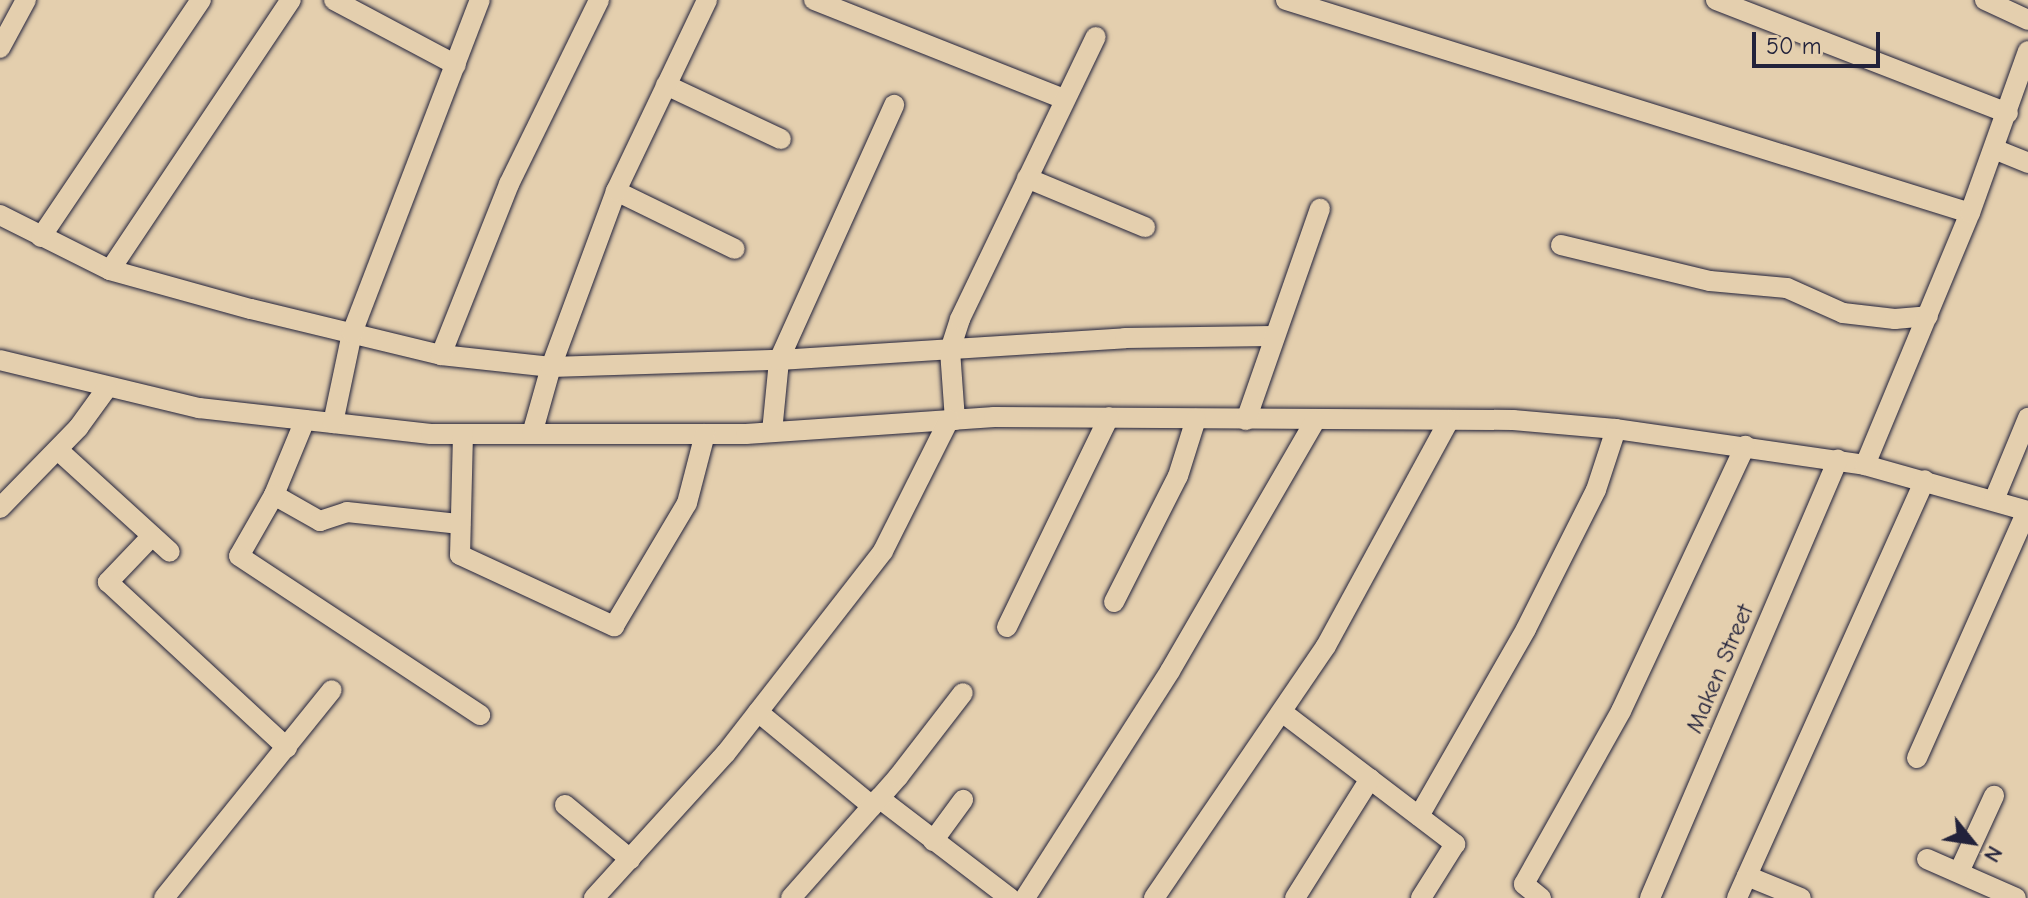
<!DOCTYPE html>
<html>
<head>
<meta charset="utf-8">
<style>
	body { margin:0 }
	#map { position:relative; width:2028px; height:898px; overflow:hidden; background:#e4cfae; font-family:"Comic Neue",sans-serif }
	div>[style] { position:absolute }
	.roads { filter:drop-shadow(0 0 2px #22223b) drop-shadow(0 0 2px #22223b) }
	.minor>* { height:20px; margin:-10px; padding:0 10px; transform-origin:10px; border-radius:10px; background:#e4cfae }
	span { translate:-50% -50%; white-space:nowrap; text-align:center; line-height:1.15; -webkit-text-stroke:7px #e4cfae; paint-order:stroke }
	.street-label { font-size:24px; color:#22223b }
	.north { position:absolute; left:1932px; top:802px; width:80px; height:80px; -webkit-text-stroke:6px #e4cfae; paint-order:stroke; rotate:120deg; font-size:22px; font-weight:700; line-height:32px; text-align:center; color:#22223b }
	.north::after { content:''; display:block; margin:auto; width:28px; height:36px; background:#22223b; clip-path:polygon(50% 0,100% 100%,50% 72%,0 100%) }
	.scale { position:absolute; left:1752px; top:32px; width:128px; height:36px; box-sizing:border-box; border:4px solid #22223b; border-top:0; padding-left:10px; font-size:24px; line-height:28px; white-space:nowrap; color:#22223b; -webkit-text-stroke:6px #e4cfae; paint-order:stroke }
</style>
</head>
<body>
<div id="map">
	<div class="roads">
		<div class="minor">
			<i style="left:334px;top:0;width:138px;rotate:28deg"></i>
			<i style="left:814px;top:0;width:269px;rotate:21.6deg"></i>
			<i style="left:1286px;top:0;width:716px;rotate:17.3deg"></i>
			<i style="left:1716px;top:0;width:313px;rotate:21.2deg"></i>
			<i style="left:1985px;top:0;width:47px;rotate:24.9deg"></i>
			<i style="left:0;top:48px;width:55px;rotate:-61.6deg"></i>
			<i style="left:666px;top:85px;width:127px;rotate:25.2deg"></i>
			<i style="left:1994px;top:149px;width:37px;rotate:22deg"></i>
			<i style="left:1027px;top:178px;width:128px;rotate:22.6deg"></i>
			<i style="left:616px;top:191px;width:132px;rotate:26deg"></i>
			<i style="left:0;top:215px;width:123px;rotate:26.6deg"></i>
			<i style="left:110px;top:270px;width:146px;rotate:15.5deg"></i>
			<i style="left:251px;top:309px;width:195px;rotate:13.6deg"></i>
			<i style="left:441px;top:355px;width:111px;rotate:6.2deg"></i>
			<i style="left:551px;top:367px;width:228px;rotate:-1.8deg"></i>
			<i style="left:779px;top:360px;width:347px;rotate:-3.6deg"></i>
			<i style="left:1125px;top:338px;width:148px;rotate:-0.8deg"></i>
			<i style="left:41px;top:237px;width:286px;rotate:-56deg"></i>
			<i style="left:1561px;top:245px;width:153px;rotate:13.6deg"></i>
			<i style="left:1710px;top:281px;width:77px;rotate:5.2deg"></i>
			<i style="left:1787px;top:288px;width:61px;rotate:24.1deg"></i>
			<i style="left:1843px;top:313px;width:52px;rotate:6.6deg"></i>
			<i style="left:1895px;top:319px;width:33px;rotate:-5deg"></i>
			<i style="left:110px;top:270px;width:325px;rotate:-56.2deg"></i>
			<i style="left:441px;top:355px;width:184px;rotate:-68.3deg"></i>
			<i style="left:509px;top:184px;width:205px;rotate:-63.9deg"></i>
			<i style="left:0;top:360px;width:205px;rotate:13.6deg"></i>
			<i style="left:199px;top:408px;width:233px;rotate:6.4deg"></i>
			<i style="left:431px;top:434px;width:315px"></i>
			<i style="left:746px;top:434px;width:249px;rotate:-3.9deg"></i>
			<i style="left:994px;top:417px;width:519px;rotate:0.33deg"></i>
			<i style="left:1513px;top:420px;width:103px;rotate:5deg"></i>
			<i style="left:1616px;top:429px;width:252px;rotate:8.2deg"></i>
			<i style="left:1865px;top:465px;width:169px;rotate:15.8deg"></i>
			<i style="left:305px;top:420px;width:81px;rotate:112.5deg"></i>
			<i style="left:274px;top:495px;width:53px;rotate:29.5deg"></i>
			<i style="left:320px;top:521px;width:28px;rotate:-18deg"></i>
			<i style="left:347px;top:512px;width:114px;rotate:6.1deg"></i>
			<i style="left:955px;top:420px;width:70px;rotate:-94.1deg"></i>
			<i style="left:950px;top:350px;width:33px;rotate:-72deg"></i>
			<i style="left:960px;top:319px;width:313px;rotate:-64.3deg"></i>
			<i style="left:1246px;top:420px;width:224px;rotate:-70.7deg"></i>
			<i style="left:333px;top:423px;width:92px;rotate:-78.1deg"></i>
			<i style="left:352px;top:333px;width:357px;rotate:-69deg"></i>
			<i style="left:772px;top:432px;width:72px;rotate:-84.4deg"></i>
			<i style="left:779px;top:360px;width:280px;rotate:-65.7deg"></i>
			<i style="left:463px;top:434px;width:121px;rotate:91.4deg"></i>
			<i style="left:460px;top:555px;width:170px;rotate:24.8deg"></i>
			<i style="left:614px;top:626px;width:143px;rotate:-59.3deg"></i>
			<i style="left:687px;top:503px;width:71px;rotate:-75.4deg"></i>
			<i style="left:532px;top:434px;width:70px;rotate:-74.2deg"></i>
			<i style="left:551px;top:367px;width:188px;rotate:-69.7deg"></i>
			<i style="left:616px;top:191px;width:212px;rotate:-64.5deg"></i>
			<i style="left:58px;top:450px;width:151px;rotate:42.3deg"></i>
			<i style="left:1865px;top:465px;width:273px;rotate:-67.4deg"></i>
			<i style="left:1970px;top:213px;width:172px;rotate:-70.3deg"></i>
			<i style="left:274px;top:495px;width:70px;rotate:119.8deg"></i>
			<i style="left:239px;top:556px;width:289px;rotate:33.4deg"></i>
			<i style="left:1994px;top:500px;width:89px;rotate:-67.5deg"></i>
			<i style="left:0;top:508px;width:112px;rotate:-45.7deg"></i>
			<i style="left:78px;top:428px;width:49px;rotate:-54.1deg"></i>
			<i style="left:152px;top:536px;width:64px;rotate:133.7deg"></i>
			<i style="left:108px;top:582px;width:244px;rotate:42.8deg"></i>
			<i style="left:1114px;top:602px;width:141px;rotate:-63.1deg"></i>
			<i style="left:1178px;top:476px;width:60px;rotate:-72.5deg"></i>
			<i style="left:1007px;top:627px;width:233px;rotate:-64.1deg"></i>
			<i style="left:758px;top:712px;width:148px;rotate:39.5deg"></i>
			<i style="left:1282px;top:712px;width:218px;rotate:37.3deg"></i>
			<i style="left:1455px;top:844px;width:64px;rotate:122.2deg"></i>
			<i style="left:1917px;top:758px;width:270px;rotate:-66deg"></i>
			<i style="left:879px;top:798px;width:165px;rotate:37.4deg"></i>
			<i style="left:565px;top:805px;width:85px;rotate:39.7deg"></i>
			<i style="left:1419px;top:816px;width:215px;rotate:-60.2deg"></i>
			<i style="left:1526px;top:629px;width:156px;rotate:-63.3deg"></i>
			<i style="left:1596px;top:490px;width:64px;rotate:-71.8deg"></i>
			<i style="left:933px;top:841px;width:51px;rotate:-53.8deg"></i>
			<i style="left:1927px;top:859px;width:97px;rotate:23.7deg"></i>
			<i style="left:1959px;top:872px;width:84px;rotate:-65.3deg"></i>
			<i style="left:1747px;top:876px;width:58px;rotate:22.2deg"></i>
			<i style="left:164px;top:898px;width:267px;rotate:-51.1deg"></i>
			<i style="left:594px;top:898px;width:196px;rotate:-47.7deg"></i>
			<i style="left:726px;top:753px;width:256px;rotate:-52.1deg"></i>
			<i style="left:883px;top:551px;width:147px;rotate:-63.3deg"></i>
			<i style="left:791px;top:898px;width:162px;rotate:-48.5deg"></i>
			<i style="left:898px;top:777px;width:106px;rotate:-52.3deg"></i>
			<i style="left:1025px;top:898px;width:269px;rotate:-57.4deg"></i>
			<i style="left:1170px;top:671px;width:289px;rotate:-59.9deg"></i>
			<i style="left:1154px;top:898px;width:305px;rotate:-55.7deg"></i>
			<i style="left:1326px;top:646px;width:257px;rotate:-61.4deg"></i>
			<i style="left:1295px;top:898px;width:141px;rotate:-57.8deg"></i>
			<i style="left:1541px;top:898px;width:22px;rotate:-141deg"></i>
			<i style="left:1524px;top:884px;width:198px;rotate:-60.7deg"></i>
			<i style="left:1621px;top:711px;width:293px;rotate:-64.9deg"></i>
			<i style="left:1650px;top:898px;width:477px;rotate:-66.8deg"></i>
			<i style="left:1737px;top:898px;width:458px;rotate:-65.8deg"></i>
		</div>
	</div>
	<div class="street-label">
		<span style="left:1720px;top:669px;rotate:-67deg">Maken Street</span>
	</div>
	<div class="north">N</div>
	<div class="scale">50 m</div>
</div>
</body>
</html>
